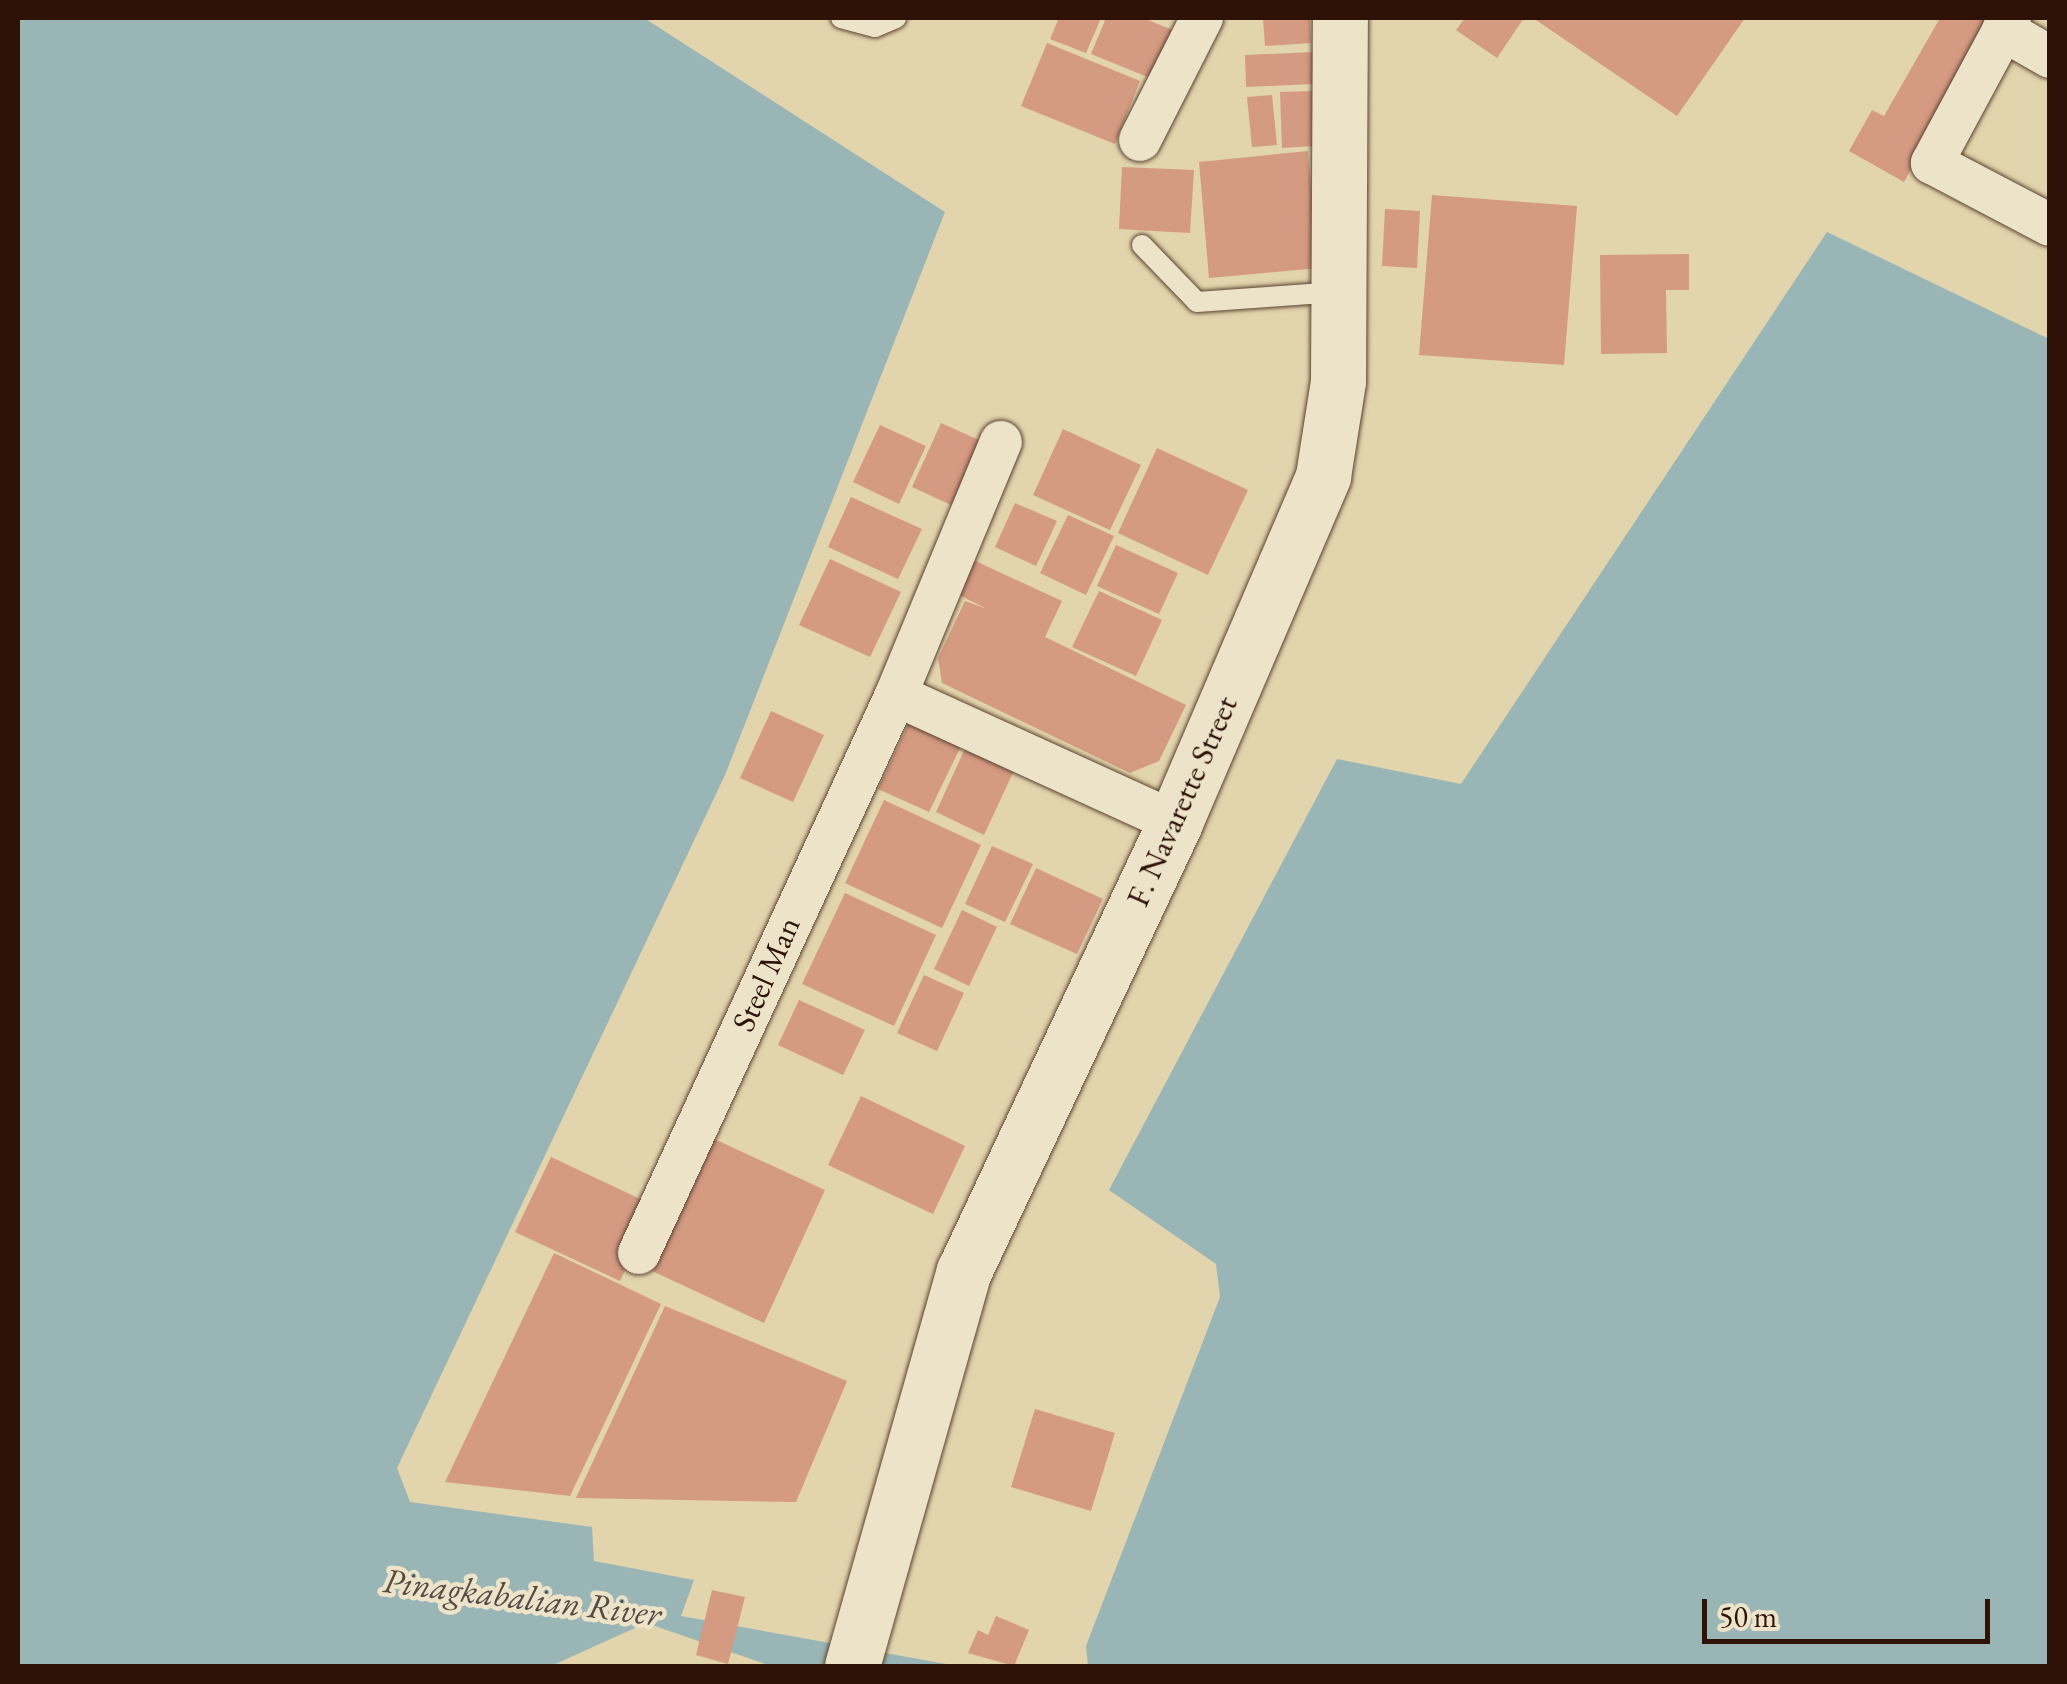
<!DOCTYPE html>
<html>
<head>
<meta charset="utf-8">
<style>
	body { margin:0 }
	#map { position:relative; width:2067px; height:1684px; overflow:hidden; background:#e2d4ac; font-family:"EB Garamond",serif }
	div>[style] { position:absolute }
	.water>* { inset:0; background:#99b5b5 }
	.building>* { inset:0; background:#d49a82 }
	.roads { filter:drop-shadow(0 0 2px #5b4230) drop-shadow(0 0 2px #5b4230) }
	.lane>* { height:20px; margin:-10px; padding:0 10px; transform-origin:10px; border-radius:10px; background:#ece3c9 }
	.street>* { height:42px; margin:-21px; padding:0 21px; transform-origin:21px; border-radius:21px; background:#ece3c9 }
	.secondary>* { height:55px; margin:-27.5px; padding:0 27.5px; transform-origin:27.5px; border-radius:27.5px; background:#ece3c9 }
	span { translate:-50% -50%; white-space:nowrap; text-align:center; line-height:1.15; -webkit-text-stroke:9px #ece3c9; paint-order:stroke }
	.street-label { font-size:32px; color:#2e1207 }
	.water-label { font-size:35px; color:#534b44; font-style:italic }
	.frame { position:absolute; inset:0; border:20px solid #2e1207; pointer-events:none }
	.scale { position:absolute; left:1702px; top:1599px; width:288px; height:45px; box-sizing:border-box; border:5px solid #2e1207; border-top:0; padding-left:12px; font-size:30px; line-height:35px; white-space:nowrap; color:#2e1207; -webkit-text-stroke:8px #ece3c9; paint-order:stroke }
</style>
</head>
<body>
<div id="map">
	<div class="water">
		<i style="clip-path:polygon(18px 18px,644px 18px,945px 212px,725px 775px,397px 1468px,410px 1502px,592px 1527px,594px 1561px,694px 1580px,681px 1616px,957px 1666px,771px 1666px,646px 1623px,551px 1666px,18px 1666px)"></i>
		<i style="clip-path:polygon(1827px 232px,2049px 339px,2049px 1666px,1088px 1666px,1086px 1646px,1220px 1297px,1216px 1264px,1109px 1190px,1337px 759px,1461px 784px)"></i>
	</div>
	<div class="building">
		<i style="clip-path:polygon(1059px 18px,1101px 18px,1086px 53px,1050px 39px)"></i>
		<i style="clip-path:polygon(1106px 18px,1143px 18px,1180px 33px,1160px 82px,1091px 54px)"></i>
		<i style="clip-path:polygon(1263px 18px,1310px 18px,1311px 43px,1265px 46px)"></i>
		<i style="clip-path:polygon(1465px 18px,1524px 18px,1497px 58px,1456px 30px)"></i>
		<i style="clip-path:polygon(1533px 18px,1745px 18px,1677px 116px)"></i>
		<i style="clip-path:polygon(1940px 18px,1996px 18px,1904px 182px,1849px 151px,1872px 110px,1884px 116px)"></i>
		<i style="clip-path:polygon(1047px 43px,1140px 81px,1115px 144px,1021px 106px)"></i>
		<i style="clip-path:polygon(1313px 52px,1313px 84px,1246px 87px,1245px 55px)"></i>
		<i style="clip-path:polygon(1313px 91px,1315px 146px,1282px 148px,1280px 92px)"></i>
		<i style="clip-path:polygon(1272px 95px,1277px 145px,1252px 147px,1247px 97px)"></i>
		<i style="clip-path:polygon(1308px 151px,1318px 268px,1209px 278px,1199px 162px)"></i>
		<i style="clip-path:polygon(1122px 167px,1194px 170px,1190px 233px,1119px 229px)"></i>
		<i style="clip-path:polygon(1432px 195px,1577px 206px,1564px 365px,1419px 355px)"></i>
		<i style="clip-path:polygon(1385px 209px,1420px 211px,1417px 268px,1382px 266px)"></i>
		<i style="clip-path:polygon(1689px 254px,1689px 290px,1666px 290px,1667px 353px,1601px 354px,1600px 255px)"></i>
		<i style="clip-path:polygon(941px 423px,981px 441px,951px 505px,912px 487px)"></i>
		<i style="clip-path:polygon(880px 425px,926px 446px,899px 504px,853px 482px)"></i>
		<i style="clip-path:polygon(1063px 429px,1141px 465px,1110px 530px,1033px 495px)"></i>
		<i style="clip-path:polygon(1157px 448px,1248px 490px,1208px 575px,1118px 533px)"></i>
		<i style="clip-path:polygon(851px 497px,922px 529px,898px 579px,828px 547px)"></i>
		<i style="clip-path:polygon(1015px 503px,1057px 521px,1036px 566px,995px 547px)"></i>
		<i style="clip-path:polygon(1068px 515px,1114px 536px,1086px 595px,1040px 573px)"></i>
		<i style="clip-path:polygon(1116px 545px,1178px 573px,1159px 614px,1097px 586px)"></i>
		<i style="clip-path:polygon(830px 559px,901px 592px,870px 657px,799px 625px)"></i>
		<i style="clip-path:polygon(971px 559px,1062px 601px,1045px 637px,1186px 705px,1159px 761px,1130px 773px,942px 683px,938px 658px,965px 601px,987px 609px,955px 593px)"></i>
		<i style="clip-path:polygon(1099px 591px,1162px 620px,1136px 676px,1072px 647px)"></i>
		<i style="clip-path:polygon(771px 711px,824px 735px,793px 802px,740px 778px)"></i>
		<i style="clip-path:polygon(910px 721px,962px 744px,929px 812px,878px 789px)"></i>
		<i style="clip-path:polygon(968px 742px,1017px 764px,984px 835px,936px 812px)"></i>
		<i style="clip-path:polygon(884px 800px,981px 845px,942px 928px,845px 883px)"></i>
		<i style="clip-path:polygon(992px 846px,1033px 864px,1005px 922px,965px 904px)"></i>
		<i style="clip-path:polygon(1036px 868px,1103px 899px,1077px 954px,1010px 924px)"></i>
		<i style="clip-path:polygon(845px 893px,936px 935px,894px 1026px,802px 984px)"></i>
		<i style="clip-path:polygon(962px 910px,997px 927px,969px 986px,934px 969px)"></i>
		<i style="clip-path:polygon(924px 975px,964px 993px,937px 1051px,897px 1033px)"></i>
		<i style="clip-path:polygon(799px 1000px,865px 1030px,843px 1075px,778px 1045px)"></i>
		<i style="clip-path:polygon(861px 1096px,965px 1146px,933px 1214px,828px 1165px)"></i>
		<i style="clip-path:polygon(712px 1138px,825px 1190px,764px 1323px,650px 1270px)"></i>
		<i style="clip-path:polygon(551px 1157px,655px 1206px,620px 1281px,515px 1232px)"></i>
		<i style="clip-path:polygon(554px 1253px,661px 1304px,570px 1496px,445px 1482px)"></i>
		<i style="clip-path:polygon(665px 1306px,847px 1381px,796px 1502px,576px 1498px)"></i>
		<i style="clip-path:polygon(1035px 1409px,1115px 1433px,1091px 1511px,1011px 1487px)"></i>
		<i style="clip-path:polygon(712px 1590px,745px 1597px,728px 1664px,696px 1655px)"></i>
		<i style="clip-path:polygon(996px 1616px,1029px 1630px,1014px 1666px,968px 1653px,978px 1630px,988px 1635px)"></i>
	</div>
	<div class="roads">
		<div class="lane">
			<i style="left:841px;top:18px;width:35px;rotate:15deg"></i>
			<i style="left:875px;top:27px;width:23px;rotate:-23deg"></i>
			<i style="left:1142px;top:245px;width:79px;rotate:46deg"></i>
			<i style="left:1197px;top:302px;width:141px;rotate:-4.1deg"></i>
		</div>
		<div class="street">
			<i style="left:2010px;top:18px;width:165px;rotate:118.3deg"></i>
			<i style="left:1932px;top:163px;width:133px;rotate:27.7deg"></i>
			<i style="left:2003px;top:30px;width:54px;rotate:29.9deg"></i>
			<i style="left:1140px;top:140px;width:137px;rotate:-63.1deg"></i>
			<i style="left:896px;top:695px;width:307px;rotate:24.5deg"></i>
			<i style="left:639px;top:1253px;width:614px;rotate:-65.27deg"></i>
			<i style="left:896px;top:695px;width:274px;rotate:-67.5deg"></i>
		</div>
		<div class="secondary">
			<i style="left:852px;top:1666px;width:411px;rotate:-74.2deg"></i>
			<i style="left:964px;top:1271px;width:496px;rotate:-64.8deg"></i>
			<i style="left:1175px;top:822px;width:376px;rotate:-66.8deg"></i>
			<i style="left:1323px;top:476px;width:96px;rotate:-81deg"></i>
			<i style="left:1338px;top:381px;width:363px;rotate:-89.7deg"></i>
		</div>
	</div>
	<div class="street-label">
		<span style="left:1182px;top:801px;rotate:-66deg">F. Navarette Street</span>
		<span style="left:766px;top:974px;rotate:-66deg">Steel Man</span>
	</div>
	<div class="water-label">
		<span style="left:522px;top:1597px;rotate:7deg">Pinagkabalian River</span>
	</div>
	<div class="frame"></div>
	<div class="scale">50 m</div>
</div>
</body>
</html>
